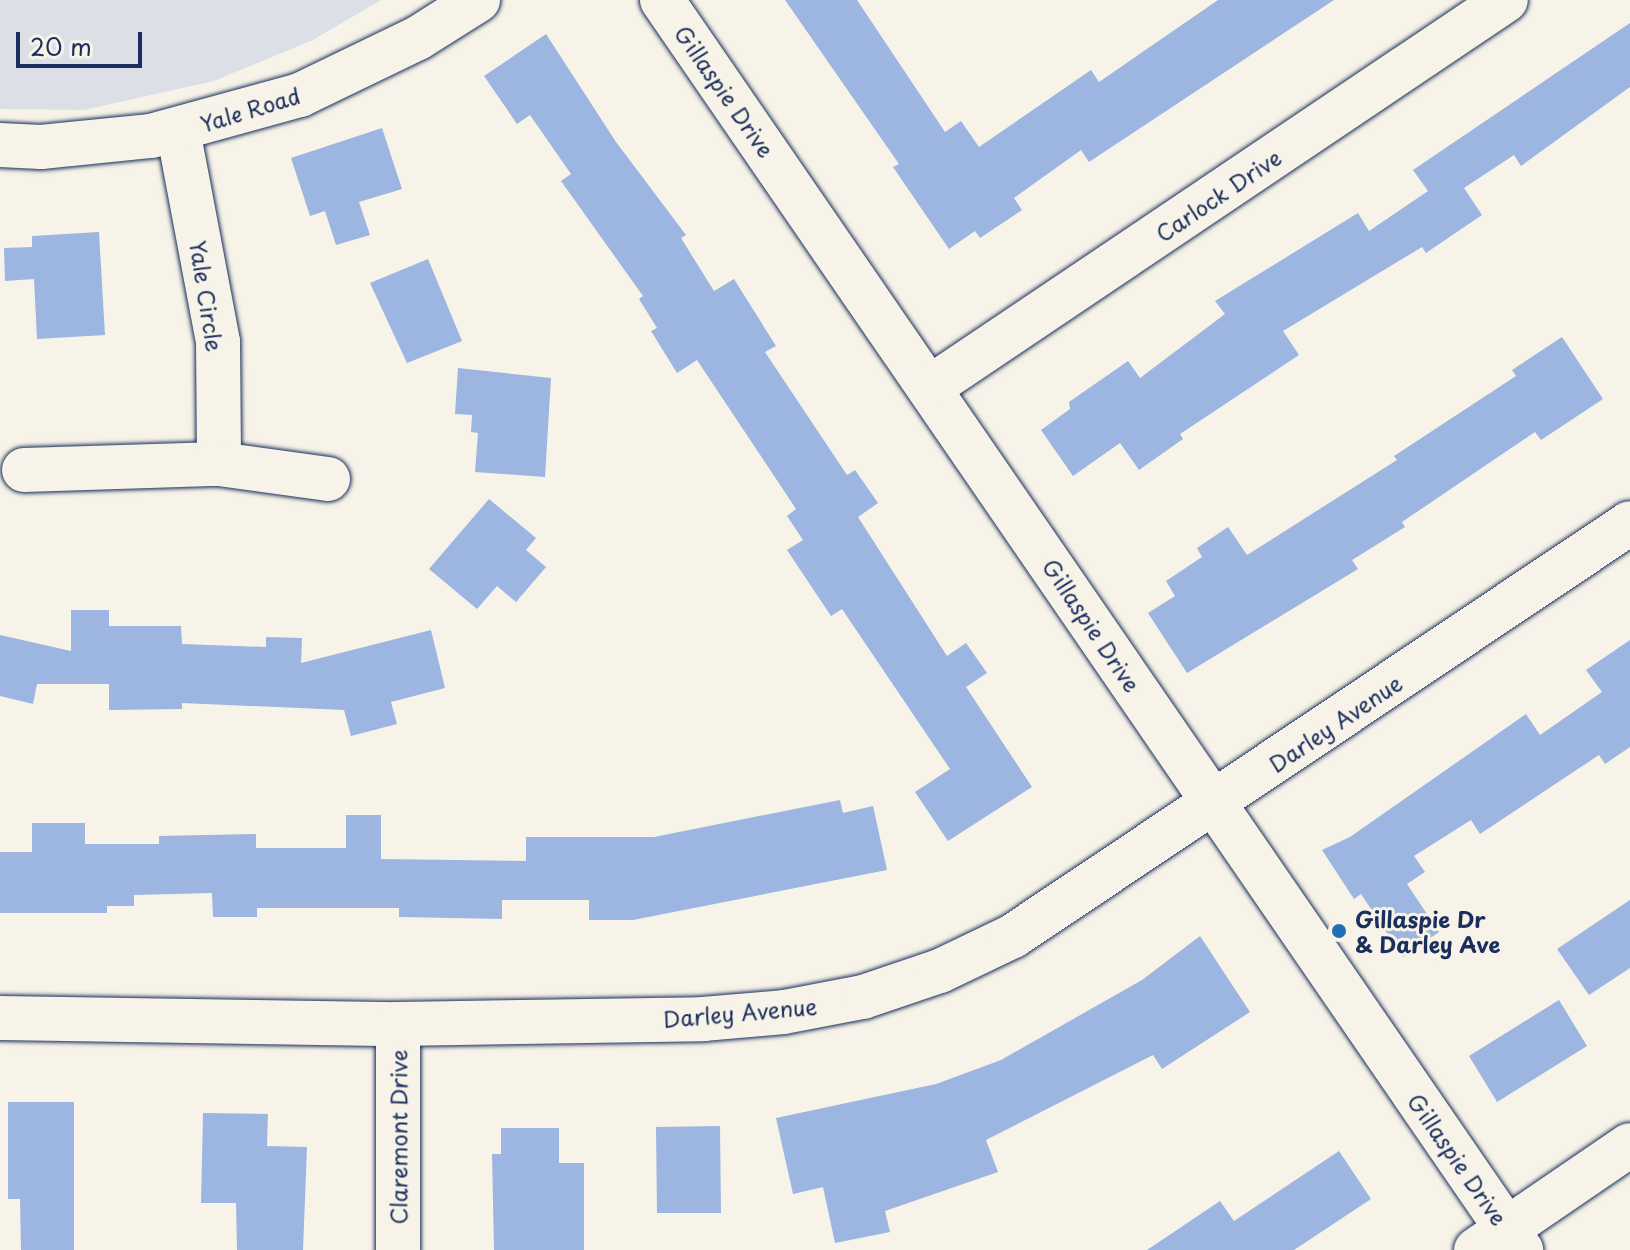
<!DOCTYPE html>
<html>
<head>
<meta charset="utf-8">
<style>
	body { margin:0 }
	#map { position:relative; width:1630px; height:1250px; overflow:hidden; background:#f7f3e8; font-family:"Playpen Sans",sans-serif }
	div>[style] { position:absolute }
	.built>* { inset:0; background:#dce0e6 }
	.building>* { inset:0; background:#9cb5e1 }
	.roads { filter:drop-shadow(0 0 2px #1b2f5e) drop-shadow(0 0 2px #1b2f5e) }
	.minor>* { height:44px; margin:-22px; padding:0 22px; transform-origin:22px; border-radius:22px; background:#f7f3e8 }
	.dots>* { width:22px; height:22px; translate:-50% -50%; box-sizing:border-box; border:4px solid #f7f3e8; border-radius:50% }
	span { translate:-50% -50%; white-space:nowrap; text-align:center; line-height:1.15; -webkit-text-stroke:6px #f7f3e8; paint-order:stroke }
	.street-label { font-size:22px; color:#1b2f5e }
	.poi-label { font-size:22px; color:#1b2f5e; font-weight:700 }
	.left { translate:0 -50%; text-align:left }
	.scale { position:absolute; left:16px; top:32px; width:126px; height:36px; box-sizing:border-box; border:4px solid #1b2f5e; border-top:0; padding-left:10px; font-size:24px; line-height:28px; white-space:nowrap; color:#1b2f5e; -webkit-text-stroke:6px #f7f3e8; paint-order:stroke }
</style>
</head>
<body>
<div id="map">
	<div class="built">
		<i style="clip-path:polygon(0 0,381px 0,313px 40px,214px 81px,84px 110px,0 109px)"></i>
	</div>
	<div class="building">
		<i style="clip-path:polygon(785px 0,857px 0,945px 132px,961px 121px,979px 147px,1091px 70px,1099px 82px,1218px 0,1334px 0,1089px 162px,1081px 150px,1014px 198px,1022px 210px,980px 238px,975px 231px,949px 249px,893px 167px,899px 164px)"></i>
		<i style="clip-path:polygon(1630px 23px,1630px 87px,1521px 166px,1514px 155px,1464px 188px,1482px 215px,1426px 253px,1422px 247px,1283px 331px,1299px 355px,1180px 434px,1183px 439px,1139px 470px,1120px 443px,1073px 476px,1041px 430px,1070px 409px,1069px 402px,1128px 361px,1140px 378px,1225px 314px,1215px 301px,1358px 213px,1369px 231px,1428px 191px,1413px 170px)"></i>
		<i style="clip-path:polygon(546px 34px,616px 142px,686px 235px,681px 238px,714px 291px,734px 279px,776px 346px,765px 352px,847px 475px,855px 470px,878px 503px,858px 517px,947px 656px,966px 643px,987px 673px,966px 687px,1032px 787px,948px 841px,915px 792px,950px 769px,842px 609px,831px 616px,787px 550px,803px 540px,787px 516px,796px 509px,697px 360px,677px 373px,651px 331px,657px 328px,639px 299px,643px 296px,561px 181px,571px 174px,530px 115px,517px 124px,484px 76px)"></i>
		<i style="clip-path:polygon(382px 128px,402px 189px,359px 202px,370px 235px,336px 245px,325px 211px,310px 216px,291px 158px)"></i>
		<i style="clip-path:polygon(99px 232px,105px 335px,37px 339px,34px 279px,5px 281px,4px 248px,32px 247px,32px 236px)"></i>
		<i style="clip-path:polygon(428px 259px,462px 341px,407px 363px,370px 283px)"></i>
		<i style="clip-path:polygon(1562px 337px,1603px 399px,1541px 440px,1535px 432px,1402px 522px,1405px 527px,1352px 560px,1358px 569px,1187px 673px,1148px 613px,1175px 596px,1166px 581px,1202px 557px,1197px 548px,1228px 527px,1247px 555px,1397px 460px,1394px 456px,1516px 376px,1512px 370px)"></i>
		<i style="clip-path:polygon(458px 368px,551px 378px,545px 477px,475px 472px,478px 433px,471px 432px,472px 415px,455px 414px)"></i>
		<i style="clip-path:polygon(489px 499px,536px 538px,526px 550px,546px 567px,516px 602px,497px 586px,477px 609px,429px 569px)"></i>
		<i style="clip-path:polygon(71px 610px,109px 610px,109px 626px,181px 626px,182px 644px,266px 647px,266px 637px,302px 638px,301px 663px,431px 630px,445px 688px,391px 702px,397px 724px,351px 736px,344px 710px,182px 703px,182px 709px,109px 710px,109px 684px,37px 684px,33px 704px,0 696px,0 635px,71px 651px)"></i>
		<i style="clip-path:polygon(1630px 640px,1630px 747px,1605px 764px,1599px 755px,1480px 834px,1471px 820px,1414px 856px,1425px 872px,1407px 884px,1439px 932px,1403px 957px,1361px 894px,1354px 899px,1322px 850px,1350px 837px,1526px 714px,1540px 735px,1602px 692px,1586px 670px)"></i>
		<i style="clip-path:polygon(840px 800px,843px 813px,873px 806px,887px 870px,633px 920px,589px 920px,589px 900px,502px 900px,502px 919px,399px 917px,399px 908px,257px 908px,257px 917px,213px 917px,212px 893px,134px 895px,134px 906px,107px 906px,107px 913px,0 913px,0 852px,32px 852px,32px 823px,85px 823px,85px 844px,159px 844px,159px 836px,256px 834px,256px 848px,346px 848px,346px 815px,381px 815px,381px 859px,526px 861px,526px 837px,654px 837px)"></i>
		<i style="clip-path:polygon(1630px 900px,1630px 968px,1589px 995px,1557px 949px)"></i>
		<i style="clip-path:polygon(1200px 936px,1250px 1012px,1162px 1069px,1153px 1055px,986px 1140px,998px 1172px,885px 1211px,890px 1232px,835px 1243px,823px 1187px,793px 1194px,776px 1118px,936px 1084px,1001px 1060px,1142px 980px)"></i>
		<i style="clip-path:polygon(1559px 1000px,1587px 1046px,1497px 1102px,1469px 1056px)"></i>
		<i style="clip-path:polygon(8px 1102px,74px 1102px,74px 1250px,21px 1250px,20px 1199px,8px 1199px)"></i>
		<i style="clip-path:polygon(203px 1113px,268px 1114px,267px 1146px,307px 1147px,303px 1250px,237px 1250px,236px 1203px,201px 1203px)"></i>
		<i style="clip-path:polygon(720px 1126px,721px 1213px,657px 1213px,656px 1127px)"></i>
		<i style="clip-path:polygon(501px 1128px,559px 1128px,559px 1163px,584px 1163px,584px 1250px,494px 1250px,492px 1154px,501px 1154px)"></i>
		<i style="clip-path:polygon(1339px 1151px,1371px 1199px,1294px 1250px,1147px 1250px,1220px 1201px,1234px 1221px)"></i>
	</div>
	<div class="roads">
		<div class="minor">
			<i style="left:662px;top:0;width:1517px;rotate:55.5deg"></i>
			<i style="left:178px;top:130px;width:216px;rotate:79.3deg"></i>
			<i style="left:218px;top:342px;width:122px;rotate:89.5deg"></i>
			<i style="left:0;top:145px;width:41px;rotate:2.8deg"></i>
			<i style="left:41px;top:147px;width:111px;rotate:-5.7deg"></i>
			<i style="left:151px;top:136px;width:155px;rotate:-15.4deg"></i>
			<i style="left:300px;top:95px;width:131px;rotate:-25.8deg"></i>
			<i style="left:418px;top:38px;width:71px;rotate:-32.3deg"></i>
			<i style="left:929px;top:388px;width:695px;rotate:-33.92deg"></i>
			<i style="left:24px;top:470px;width:195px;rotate:-1.8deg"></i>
			<i style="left:219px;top:464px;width:110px;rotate:7.8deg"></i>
			<i style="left:0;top:1018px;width:398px;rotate:0.9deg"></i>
			<i style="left:398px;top:1024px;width:305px;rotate:-0.9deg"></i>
			<i style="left:703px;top:1019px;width:81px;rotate:-4.9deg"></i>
			<i style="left:784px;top:1012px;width:80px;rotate:-10.8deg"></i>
			<i style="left:863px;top:997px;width:81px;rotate:-18.7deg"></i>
			<i style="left:940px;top:971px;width:81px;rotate:-25.6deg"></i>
			<i style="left:1013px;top:936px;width:742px;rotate:-33.8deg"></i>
			<i style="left:398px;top:1024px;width:226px;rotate:90deg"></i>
			<i style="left:1476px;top:1250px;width:186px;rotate:-34.3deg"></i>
		</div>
	</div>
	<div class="dots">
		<i style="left:1339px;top:931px;background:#1f6fb2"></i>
	</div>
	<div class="street-label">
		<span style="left:725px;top:91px;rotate:55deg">Gillaspie Drive</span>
		<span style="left:250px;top:109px;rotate:-17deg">Yale Road</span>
		<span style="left:1218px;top:195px;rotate:-34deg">Carlock Drive</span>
		<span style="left:207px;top:296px;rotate:81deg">Yale Circle</span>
		<span style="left:1092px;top:625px;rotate:56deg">Gillaspie Drive</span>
		<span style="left:1335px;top:723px;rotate:-34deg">Darley Avenue</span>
		<span style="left:740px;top:1012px;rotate:-5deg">Darley Avenue</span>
		<span style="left:398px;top:1137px;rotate:-90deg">Claremont Drive</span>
		<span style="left:1458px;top:1159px;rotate:55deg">Gillaspie Drive</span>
	</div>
	<div class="poi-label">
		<span class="left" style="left:1355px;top:931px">Gillaspie Dr<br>&amp; Darley Ave</span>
	</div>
	<div class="scale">20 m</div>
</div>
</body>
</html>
